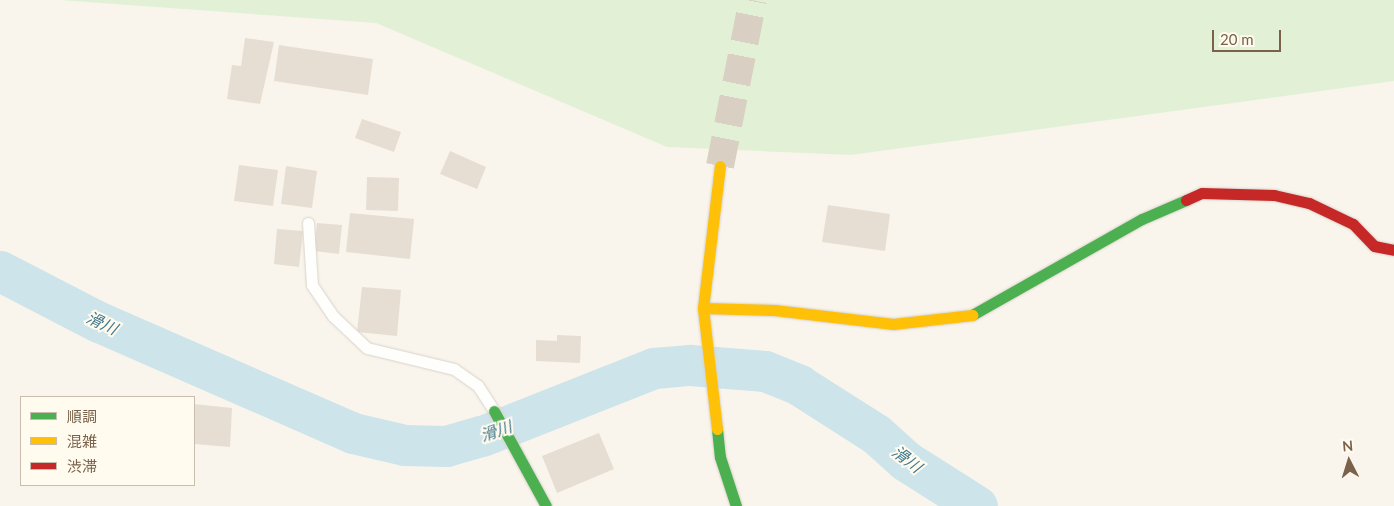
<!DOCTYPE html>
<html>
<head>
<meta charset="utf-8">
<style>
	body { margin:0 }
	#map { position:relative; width:1394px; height:506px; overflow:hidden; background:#f9f5ec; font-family:Lato,"Noto Sans JP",sans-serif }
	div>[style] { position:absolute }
	.green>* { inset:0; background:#e2f1d6 }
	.river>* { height:41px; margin:-20.5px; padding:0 20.5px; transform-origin:20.5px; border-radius:20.5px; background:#cde4ea }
	.building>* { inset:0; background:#e6ded3 }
	.secondary-tunnel>* { height:28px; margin-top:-14px; transform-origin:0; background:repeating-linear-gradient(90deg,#d9d0c3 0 28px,transparent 0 42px) }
	.roads { filter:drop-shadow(0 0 1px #d8d2ca) drop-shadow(0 0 1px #d8d2ca) }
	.lane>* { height:11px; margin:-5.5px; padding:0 5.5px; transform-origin:5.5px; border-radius:5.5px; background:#fefefc }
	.fast>* { height:11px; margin:-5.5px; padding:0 5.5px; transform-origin:5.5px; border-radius:5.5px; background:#4caf50 }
	.slow>* { height:11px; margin:-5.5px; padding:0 5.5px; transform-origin:5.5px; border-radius:5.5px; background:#ffc107 }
	.jam>* { height:11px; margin:-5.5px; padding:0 5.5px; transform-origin:5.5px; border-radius:5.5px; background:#c62828 }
	span { translate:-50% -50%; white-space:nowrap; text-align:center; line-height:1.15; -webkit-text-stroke:4px #fffbef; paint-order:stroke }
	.water-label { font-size:16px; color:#41788e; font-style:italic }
	.legend { position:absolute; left:20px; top:396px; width:175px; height:90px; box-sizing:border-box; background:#fffbef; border:1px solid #cabdad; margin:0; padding:6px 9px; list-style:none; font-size:15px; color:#7a6149 }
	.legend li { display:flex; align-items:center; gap:10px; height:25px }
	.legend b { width:25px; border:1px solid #cabdad }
	.north { position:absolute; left:1324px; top:436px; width:50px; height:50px; -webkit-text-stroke:4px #fffbef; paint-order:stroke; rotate:355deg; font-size:14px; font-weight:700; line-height:20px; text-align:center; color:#7a6149 }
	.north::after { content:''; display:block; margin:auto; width:18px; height:22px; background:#7a6149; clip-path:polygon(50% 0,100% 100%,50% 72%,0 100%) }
	.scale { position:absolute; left:1212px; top:30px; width:69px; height:22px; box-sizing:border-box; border:2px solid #7a6149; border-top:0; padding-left:6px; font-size:15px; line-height:18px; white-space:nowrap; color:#7a6149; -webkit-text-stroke:4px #fffbef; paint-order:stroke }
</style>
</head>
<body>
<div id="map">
	<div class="green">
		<i style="clip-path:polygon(59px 0,1394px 0,1394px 81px,851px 155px,667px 147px,376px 23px)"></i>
	</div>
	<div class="river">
		<i style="left:0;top:271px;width:111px;rotate:27.3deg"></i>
		<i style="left:99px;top:322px;width:277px;rotate:23.6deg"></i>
		<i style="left:353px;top:433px;width:53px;rotate:13deg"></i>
		<i style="left:405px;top:445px;width:41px;rotate:1.4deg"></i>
		<i style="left:446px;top:446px;width:37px;rotate:-16deg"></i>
		<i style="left:482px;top:436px;width:185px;rotate:-21.6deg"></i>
		<i style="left:654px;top:368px;width:36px;rotate:-5deg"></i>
		<i style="left:690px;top:365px;width:75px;rotate:4.6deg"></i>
		<i style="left:765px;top:371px;width:37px;rotate:22deg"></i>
		<i style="left:799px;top:385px;width:91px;rotate:32.5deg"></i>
		<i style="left:876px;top:434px;width:40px;rotate:42deg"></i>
		<i style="left:906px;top:461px;width:84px;rotate:32.4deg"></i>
	</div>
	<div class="building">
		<i style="clip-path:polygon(245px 38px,274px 42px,260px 104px,227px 99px,232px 65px,241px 66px)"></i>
		<i style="clip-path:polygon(279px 45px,373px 59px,368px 95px,274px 81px)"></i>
		<i style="clip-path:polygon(362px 119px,401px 132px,394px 152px,355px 138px)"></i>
		<i style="clip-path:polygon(450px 151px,486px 167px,477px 189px,440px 174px)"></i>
		<i style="clip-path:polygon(239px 165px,278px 170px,273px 206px,234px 201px)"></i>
		<i style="clip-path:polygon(286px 166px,317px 171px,312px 208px,281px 204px)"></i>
		<i style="clip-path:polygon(367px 177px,399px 178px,398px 211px,366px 210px)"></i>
		<i style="clip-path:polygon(828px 205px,890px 214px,885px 251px,822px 242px)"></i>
		<i style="clip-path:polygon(350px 213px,414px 219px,410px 259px,346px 252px)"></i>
		<i style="clip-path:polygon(317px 223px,342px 225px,339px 254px,314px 251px)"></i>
		<i style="clip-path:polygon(277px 229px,303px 231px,299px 267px,274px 264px)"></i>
		<i style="clip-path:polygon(362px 287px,401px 290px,397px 336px,357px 332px)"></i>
		<i style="clip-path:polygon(557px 335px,581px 336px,580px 363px,536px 361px,536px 340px,557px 341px)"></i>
		<i style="clip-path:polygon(194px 404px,232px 408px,230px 447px,194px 444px)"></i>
		<i style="clip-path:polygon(599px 433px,614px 469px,557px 493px,542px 456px)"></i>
	</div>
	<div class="secondary-tunnel">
		<i style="left:720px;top:166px;width:169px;rotate:-78.8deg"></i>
	</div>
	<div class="roads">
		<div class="lane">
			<i style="left:308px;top:223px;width:62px;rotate:86.3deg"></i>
			<i style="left:312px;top:285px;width:37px;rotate:56deg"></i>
			<i style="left:333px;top:316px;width:47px;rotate:43.3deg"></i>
			<i style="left:367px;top:348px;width:89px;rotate:13.6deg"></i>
			<i style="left:454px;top:369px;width:29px;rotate:35deg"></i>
			<i style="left:478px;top:386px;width:30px;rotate:57deg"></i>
		</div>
		<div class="fast">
			<i style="left:972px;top:315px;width:195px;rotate:-29.5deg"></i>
			<i style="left:1142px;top:219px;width:48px;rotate:-23.4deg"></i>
			<i style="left:494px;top:411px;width:108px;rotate:61.3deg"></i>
			<i style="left:717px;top:429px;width:28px;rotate:84deg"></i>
			<i style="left:720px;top:457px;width:52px;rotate:71.9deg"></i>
		</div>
		<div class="slow">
			<i style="left:703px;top:308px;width:71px;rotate:1.6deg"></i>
			<i style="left:774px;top:310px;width:120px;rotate:6.7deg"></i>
			<i style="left:893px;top:324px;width:80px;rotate:-6.5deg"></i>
			<i style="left:717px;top:429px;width:122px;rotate:-96.6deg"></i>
			<i style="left:703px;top:308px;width:143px;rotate:-83.2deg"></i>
		</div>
		<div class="jam">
			<i style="left:1186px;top:200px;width:17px;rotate:-24deg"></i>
			<i style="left:1202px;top:193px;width:72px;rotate:1.6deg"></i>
			<i style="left:1274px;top:195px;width:36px;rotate:13deg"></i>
			<i style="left:1309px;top:203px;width:49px;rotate:25.5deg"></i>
			<i style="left:1353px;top:224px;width:30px;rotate:46deg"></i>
			<i style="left:1374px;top:246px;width:20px;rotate:11deg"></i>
		</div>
	</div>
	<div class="water-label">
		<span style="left:102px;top:323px;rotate:25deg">滑川</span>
		<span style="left:496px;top:431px;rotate:-19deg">滑川</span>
		<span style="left:907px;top:459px;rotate:37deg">滑川</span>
	</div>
	<ul class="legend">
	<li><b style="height:6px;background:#4caf50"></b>順調</li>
	<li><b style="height:6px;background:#ffc107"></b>混雑</li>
	<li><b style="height:6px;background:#c62828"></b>渋滞</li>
	</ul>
	<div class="north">N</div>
	<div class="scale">20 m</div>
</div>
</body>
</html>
